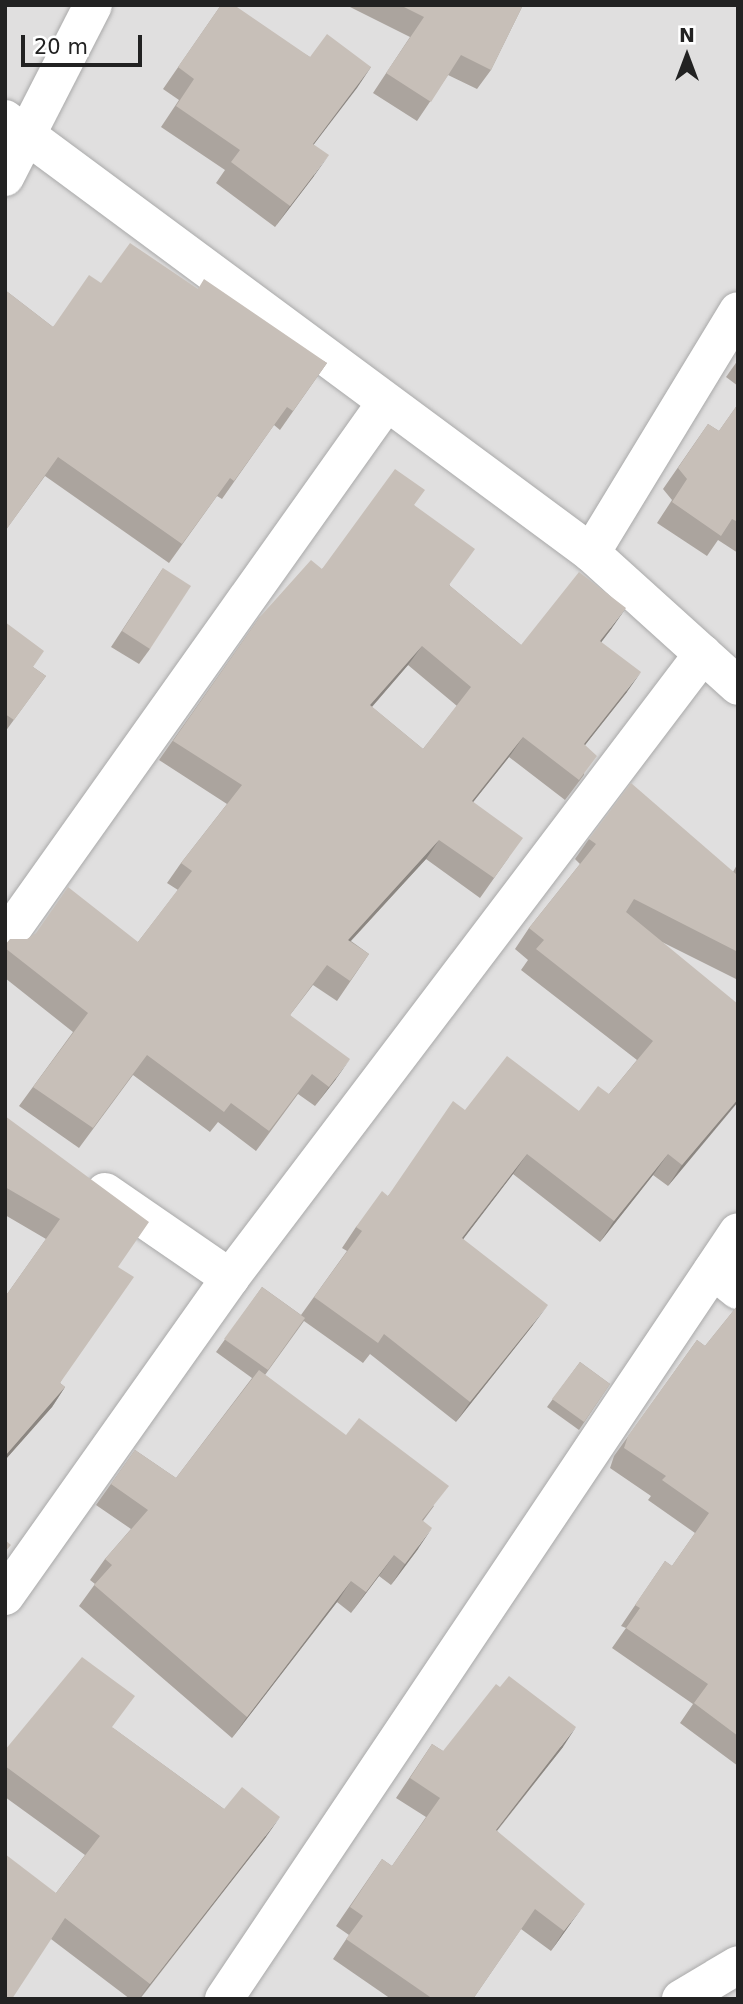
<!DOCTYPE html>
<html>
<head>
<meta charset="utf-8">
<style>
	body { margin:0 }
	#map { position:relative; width:743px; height:2004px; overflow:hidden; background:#f2efe9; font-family:"DejaVu Sans",sans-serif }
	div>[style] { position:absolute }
	.residential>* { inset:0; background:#e0dfdf }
	.roads { filter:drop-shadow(0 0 2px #a9a9a9) drop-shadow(0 0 2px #a9a9a9) }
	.minor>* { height:38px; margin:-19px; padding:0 19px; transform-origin:19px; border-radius:19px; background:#fff }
	.wall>* { inset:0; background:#aba49e }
	.shaded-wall>* { inset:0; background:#8b8681 }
	.building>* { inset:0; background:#c7bfb8 }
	span { translate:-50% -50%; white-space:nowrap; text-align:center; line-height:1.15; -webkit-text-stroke:6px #fff; paint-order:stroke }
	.frame { position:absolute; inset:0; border:7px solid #222; pointer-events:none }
	.north { position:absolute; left:652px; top:21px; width:70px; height:70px; -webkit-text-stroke:5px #fff; paint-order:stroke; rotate:0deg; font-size:19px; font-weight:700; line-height:28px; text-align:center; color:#222 }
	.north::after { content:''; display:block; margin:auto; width:24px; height:32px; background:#222; clip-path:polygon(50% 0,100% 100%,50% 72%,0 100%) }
	.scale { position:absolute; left:21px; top:35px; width:121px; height:32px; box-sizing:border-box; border:4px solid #222; border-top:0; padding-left:9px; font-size:21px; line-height:24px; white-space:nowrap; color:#222; -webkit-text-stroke:5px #fff; paint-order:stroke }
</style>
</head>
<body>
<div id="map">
	<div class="residential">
		<i style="clip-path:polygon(5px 5px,738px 5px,738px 1999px,5px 1999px)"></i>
	</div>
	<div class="roads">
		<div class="minor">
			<i style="left:5px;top:119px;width:729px;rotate:36.52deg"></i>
			<i style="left:591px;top:553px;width:198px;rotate:42.1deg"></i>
			<i style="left:5px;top:177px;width:193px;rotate:-62.9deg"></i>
			<i style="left:591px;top:553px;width:283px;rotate:-58.7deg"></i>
			<i style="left:5px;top:939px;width:656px;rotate:-54.61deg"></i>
			<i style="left:105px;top:1192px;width:152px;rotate:34.5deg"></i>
			<i style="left:713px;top:1270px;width:32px;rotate:39deg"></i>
			<i style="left:5px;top:1596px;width:390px;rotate:-54.7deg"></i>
			<i style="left:230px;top:1278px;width:783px;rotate:-52.84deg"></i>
			<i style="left:224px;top:1999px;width:923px;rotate:-56.17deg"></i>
			<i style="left:681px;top:1999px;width:66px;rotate:-30.8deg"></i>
		</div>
	</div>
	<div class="wall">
		<i style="clip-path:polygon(221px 5px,310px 57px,371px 67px,314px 144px,314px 176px,275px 227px,216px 183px,225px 170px,161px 127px,179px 100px,163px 89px)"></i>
		<i style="clip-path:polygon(351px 5px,523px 5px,491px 70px,477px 89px,448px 75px,417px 121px,373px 93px,410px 37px,350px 7px)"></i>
		<i style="clip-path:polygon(101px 283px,198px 289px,327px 363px,280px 430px,274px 425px,222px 499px,217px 496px,169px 563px,45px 476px,5px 531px,5px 290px,53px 327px)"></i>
		<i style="clip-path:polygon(738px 360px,738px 386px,726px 377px)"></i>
		<i style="clip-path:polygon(738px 404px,738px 553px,718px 540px,707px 556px,657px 523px,672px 500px,663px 489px,708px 424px,719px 431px)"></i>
		<i style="clip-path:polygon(evenodd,414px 505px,450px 586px,521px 645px,612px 628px,601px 642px,627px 692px,585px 745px,584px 775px,565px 800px,509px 757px,473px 802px,509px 857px,480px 898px,426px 859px,351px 941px,369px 954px,337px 1001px,313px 985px,290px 1015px,336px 1079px,315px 1106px,298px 1094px,256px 1151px,218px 1122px,210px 1132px,133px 1075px,79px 1148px,19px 1106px,73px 1032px,5px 978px,5px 945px,138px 942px,178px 890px,167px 883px,181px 863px,227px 804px,159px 760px,259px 618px,322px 569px,414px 505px,408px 665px,457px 706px,423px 749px,372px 707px,408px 665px)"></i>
		<i style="clip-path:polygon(163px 568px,150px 649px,139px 664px,111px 647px)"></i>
		<i style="clip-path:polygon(5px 622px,33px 667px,46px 676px,5px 732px)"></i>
		<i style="clip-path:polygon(589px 839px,733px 872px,738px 863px,738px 980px,662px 942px,738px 1099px,668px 1186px,653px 1175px,600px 1242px,513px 1174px,463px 1239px,533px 1325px,456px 1422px,370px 1354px,363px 1363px,304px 1321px,265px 1375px,434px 1506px,423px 1521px,418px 1549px,391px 1585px,379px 1576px,351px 1613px,337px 1602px,232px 1738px,79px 1606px,95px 1584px,90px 1580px,105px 1559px,131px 1529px,96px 1505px,135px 1450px,176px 1478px,252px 1378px,216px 1352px,262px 1287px,301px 1315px,347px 1251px,342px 1248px,356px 1227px,388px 1196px,465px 1110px,579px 1111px,609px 1094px,637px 1060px,521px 970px,528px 960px,515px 949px,529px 928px,580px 864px,575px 859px)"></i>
		<i style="clip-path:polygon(5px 1116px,118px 1267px,60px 1383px,65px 1387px,52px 1407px,5px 1460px,5px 1297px,46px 1239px,5px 1215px)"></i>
		<i style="clip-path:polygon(738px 1305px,738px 1766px,680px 1723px,693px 1704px,612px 1648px,626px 1628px,621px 1626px,665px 1561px,672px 1566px,695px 1533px,648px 1500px,651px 1496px,610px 1468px,614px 1456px,697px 1340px,705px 1346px)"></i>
		<i style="clip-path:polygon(580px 1362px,610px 1384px,579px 1430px,547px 1407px)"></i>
		<i style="clip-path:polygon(113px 1728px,224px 1809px,266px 1837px,140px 1999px,130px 1999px,51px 1939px,56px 1893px,85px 1855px,5px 1797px,5px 1750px)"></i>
		<i style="clip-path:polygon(432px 1744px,443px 1751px,563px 1747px,497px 1831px,571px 1923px,551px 1951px,521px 1929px,473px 1999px,391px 1999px,333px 1959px,349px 1935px,336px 1926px,382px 1859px,392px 1866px,426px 1817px,396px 1798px)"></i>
	</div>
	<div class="shaded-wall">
		<i style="clip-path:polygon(371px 67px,357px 88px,298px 165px,313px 144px)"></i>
		<i style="clip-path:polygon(329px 155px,314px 176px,275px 227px,290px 206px)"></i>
		<i style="clip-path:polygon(626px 608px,612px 628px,587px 661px,600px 641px)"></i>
		<i style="clip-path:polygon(422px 646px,408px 665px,356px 725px,370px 705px)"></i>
		<i style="clip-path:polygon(641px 672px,627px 692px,570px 764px,584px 744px)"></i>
		<i style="clip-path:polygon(523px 737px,509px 757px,458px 821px,472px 801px)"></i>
		<i style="clip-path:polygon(439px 840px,426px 859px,334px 959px,348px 940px)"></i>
		<i style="clip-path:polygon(350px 1059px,336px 1079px,315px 1106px,329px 1087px)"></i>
		<i style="clip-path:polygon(738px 1099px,738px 1102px,668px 1186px,682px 1165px)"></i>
		<i style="clip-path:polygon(527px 1154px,513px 1174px,448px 1259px,462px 1238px)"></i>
		<i style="clip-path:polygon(668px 1154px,653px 1175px,600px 1242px,614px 1221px)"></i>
		<i style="clip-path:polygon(548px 1305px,533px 1325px,456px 1422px,470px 1402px)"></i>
		<i style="clip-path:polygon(65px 1387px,52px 1407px,5px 1460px,5px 1456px)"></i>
		<i style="clip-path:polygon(432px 1528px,418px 1549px,391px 1585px,405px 1564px)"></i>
		<i style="clip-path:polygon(394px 1555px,379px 1576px,351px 1613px,366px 1592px)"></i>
		<i style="clip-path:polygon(351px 1581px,337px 1602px,232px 1738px,247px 1717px)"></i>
		<i style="clip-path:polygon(576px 1727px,563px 1747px,482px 1849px,496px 1830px)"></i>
		<i style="clip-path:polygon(280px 1817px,266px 1837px,139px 1999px,150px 1984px)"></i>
		<i style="clip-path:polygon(585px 1904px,571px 1923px,551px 1951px,564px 1931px)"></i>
	</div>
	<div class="building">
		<i style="clip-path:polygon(221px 5px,234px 5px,310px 57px,327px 34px,371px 67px,313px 144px,329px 155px,290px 206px,231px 162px,240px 150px,176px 106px,194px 79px,178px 67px)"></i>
		<i style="clip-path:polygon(400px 5px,523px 5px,491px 70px,461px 55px,431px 102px,386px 73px,424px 17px)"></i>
		<i style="clip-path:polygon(130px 243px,198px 289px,204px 279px,327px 363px,293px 411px,287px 407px,234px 481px,230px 478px,182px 544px,58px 457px,6px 530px,5px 529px,5px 290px,53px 327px,89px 275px,101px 283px)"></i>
		<i style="clip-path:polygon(738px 404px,738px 522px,732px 519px,721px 536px,672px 502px,687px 479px,678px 468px,708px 424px,719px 431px)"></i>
		<i style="clip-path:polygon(evenodd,395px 469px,425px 490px,414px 505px,475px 549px,449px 585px,521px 645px,579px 572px,626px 608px,600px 641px,641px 672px,584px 744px,597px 756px,579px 780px,523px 737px,472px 801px,523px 838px,494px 878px,439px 840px,348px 940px,369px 954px,350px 981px,327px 965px,290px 1015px,350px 1059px,329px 1087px,312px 1074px,269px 1131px,231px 1103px,224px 1112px,147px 1055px,93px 1128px,33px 1087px,88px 1013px,5px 948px,5px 945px,10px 939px,27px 939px,36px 933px,68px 887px,138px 942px,192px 871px,181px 863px,242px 785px,173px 741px,259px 618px,311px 560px,322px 569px,395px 469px,422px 646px,471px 687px,423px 749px,370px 705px,422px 646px)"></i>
		<i style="clip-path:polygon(163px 568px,191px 586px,150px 649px,122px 631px)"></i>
		<i style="clip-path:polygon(5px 622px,44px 651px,33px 667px,46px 676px,14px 720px,5px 714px)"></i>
		<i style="clip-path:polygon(631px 783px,736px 874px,738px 870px,738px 952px,634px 899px,626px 912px,738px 1004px,738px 1099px,682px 1165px,668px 1154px,614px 1221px,527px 1154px,462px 1238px,548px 1305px,470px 1402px,384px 1334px,378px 1343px,314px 1297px,362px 1231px,356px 1227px,382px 1191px,388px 1196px,453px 1101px,465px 1110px,507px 1056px,579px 1111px,598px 1086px,609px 1094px,653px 1041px,536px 949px,544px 940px,529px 928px,596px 844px,589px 839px)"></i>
		<i style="clip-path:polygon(5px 1116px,149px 1222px,118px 1267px,134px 1277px,60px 1383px,65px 1387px,5px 1456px,5px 1297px,60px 1219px,5px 1187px)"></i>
		<i style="clip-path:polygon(262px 1287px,305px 1318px,268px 1370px,224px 1339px)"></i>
		<i style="clip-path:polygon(738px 1305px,738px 1736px,694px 1703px,708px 1684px,626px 1628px,640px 1608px,635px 1605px,665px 1561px,672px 1566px,709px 1513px,662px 1480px,666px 1476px,624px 1448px,628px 1436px,697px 1340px,705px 1346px)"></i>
		<i style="clip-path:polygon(580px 1362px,610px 1384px,584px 1422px,552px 1399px)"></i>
		<i style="clip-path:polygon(259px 1370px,346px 1435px,359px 1418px,449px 1486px,422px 1520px,432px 1528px,405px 1564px,394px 1555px,366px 1592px,351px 1581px,247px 1717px,94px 1585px,112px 1565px,105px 1559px,148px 1510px,111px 1484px,135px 1450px,176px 1478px)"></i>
		<i style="clip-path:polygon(5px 1540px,11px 1545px,5px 1552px)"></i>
		<i style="clip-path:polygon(82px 1657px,135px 1696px,112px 1727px,224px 1809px,242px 1787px,280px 1817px,150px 1984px,65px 1918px,12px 1999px,5px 1999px,5px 1854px,56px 1893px,100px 1836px,5px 1766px,5px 1750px)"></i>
		<i style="clip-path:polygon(509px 1676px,576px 1727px,496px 1830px,585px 1904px,564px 1931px,535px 1909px,473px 1999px,433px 1999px,346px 1939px,363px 1916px,350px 1907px,382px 1859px,392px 1866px,440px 1798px,410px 1778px,432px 1744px,443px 1751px,496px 1684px,500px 1687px)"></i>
	</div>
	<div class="frame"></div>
	<div class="north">N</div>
	<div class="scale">20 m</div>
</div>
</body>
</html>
